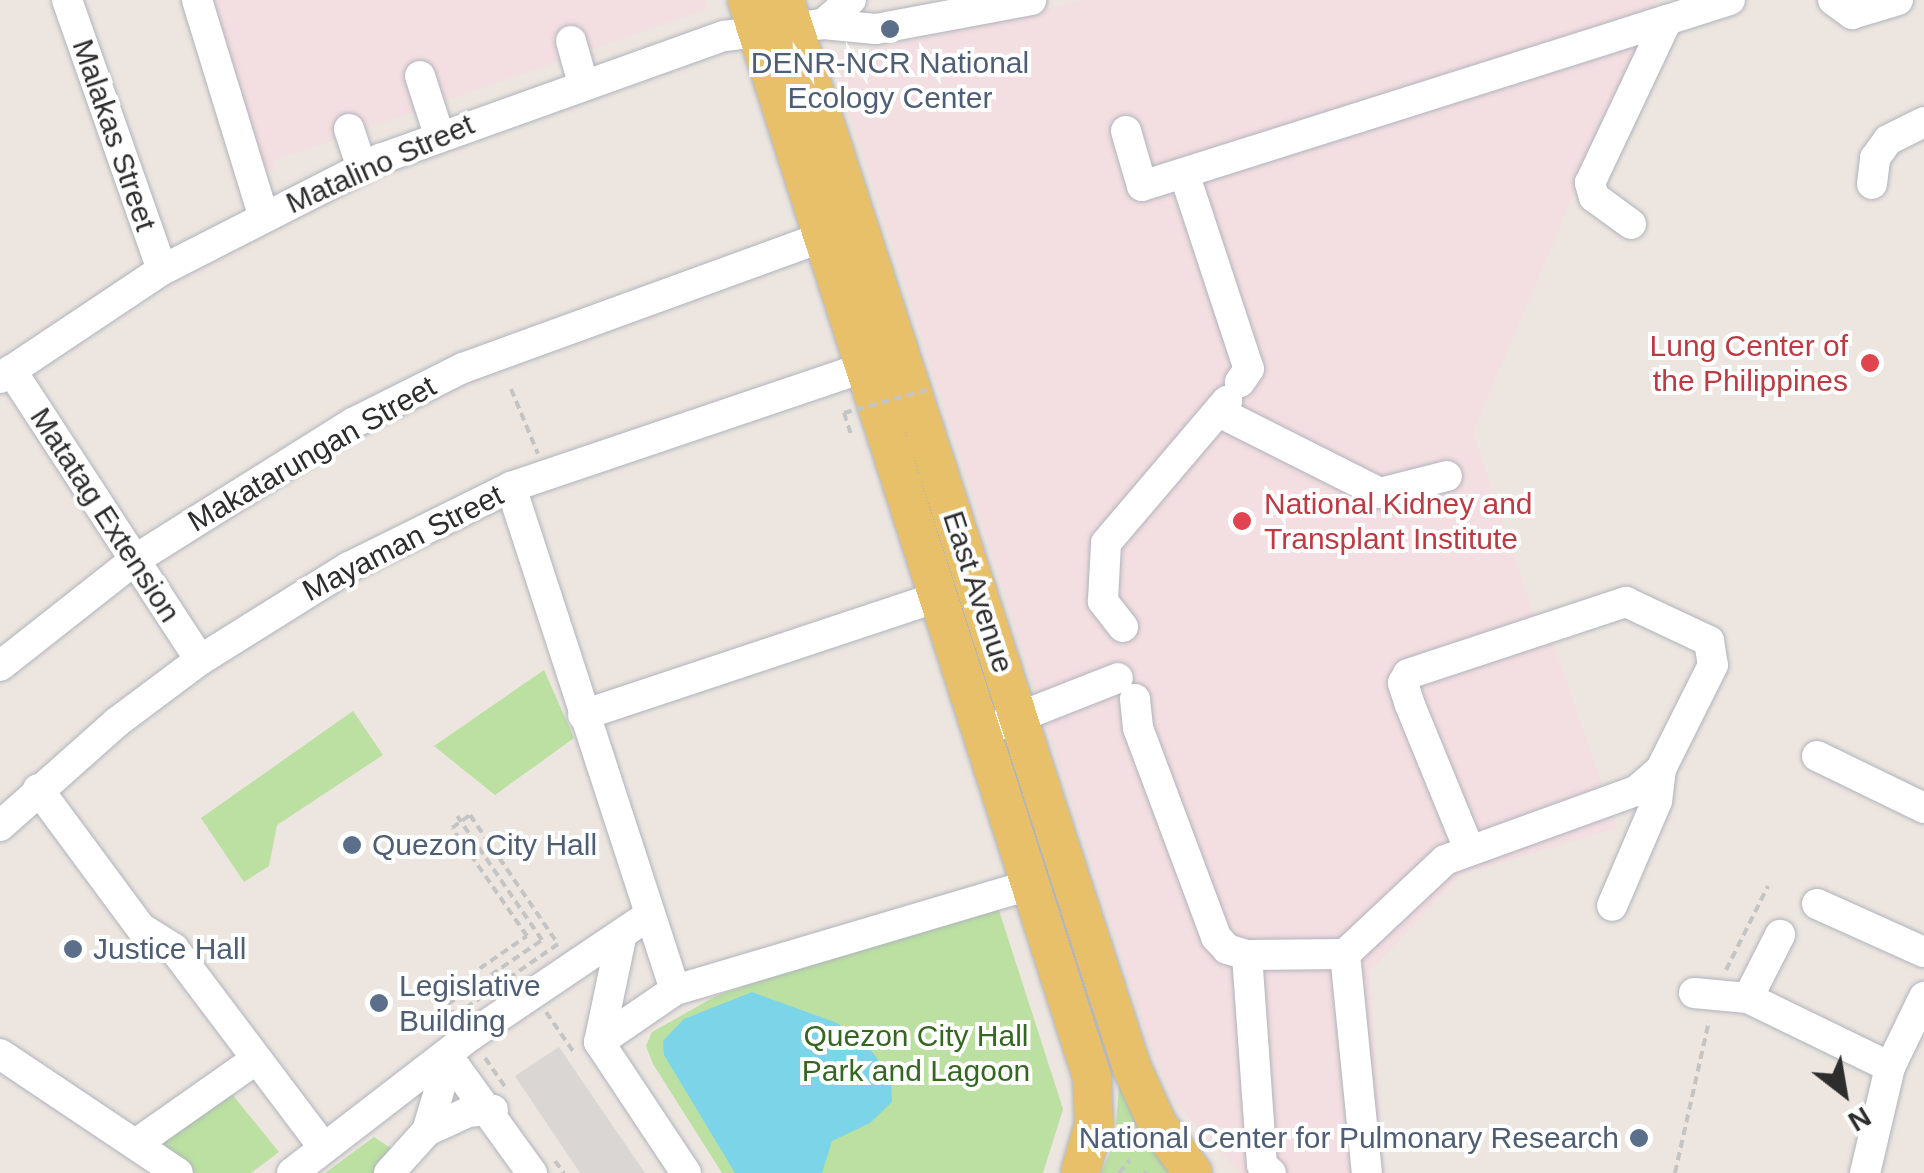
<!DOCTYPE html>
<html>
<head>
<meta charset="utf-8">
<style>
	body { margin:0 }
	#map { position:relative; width:1924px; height:1173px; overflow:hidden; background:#ede6e0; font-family:Arial,sans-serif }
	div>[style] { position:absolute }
	.medical>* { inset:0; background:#f3dee1 }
	.green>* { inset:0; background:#bbe0a1 }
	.plaza>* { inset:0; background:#dad6d3 }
	.water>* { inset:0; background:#7bd4e8 }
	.path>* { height:4px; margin-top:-2px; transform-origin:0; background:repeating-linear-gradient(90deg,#c4c4c4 0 8px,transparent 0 13px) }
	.roads { filter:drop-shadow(0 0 2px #b0b3bc) drop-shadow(0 0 2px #b0b3bc) }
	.minor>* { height:30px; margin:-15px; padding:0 15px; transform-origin:15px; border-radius:15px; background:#fff }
	.major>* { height:38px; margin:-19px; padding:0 19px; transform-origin:19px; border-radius:19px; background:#e8c06a }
	.path-bridge>* { height:4px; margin-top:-2px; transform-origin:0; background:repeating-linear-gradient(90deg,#c4c4c4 0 8px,transparent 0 13px) }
	.dots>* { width:28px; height:28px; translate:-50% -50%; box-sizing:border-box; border:5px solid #fff; border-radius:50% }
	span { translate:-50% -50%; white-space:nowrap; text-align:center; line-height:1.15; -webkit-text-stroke:8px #fff; paint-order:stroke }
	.service-label { font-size:30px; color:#4e5e75 }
	.left { translate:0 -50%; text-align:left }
	.right { translate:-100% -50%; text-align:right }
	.street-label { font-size:30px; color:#2d2d2d }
	.health-label { font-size:30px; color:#be3a42 }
	.park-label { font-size:30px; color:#346720 }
	.north { position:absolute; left:1794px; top:1043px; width:100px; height:100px; -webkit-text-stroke:8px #fff; paint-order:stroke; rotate:149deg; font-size:28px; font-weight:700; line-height:40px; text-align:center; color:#2d2d2d }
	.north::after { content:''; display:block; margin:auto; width:35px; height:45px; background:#2d2d2d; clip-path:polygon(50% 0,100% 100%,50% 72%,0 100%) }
</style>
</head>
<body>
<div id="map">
	<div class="medical">
		<i style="clip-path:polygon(203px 0,705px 0,708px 9px,273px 161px,276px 170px,257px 177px)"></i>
		<i style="clip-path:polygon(1084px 0,1656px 0,1473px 432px,1532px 610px,1551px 636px,1617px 828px,1462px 874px,1369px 972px,1385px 1173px,1240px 1173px,1174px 1101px,1148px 1039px,832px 59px)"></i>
	</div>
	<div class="green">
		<i style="clip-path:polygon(544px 670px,574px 738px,495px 795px,434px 746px)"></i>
		<i style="clip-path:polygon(353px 711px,383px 755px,277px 825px,269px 866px,244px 882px,201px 818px)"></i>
		<i style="clip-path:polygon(996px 901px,1063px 1109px,1043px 1173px,722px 1173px,653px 1064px,646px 1046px,652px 1032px,716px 996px)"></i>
		<i style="clip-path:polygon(1119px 1086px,1162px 1154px,1177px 1173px,1101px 1173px,1115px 1140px)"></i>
		<i style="clip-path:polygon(231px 1093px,279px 1152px,251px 1173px,194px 1173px,169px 1155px,164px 1141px)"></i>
		<i style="clip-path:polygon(374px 1137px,392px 1149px,382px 1173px,325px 1173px)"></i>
	</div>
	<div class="plaza">
		<i style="clip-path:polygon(559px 1047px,645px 1173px,580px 1173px,515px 1076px)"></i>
	</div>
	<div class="water">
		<i style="clip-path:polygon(752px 992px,837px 1023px,868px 1046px,891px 1078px,892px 1102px,870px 1123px,832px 1141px,822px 1173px,735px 1173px,664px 1055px,663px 1041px,684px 1019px)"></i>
	</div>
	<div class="path">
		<i style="left:511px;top:389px;width:70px;rotate:67.4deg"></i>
		<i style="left:844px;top:413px;width:26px;rotate:72deg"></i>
		<i style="left:470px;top:815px;width:156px;rotate:55.7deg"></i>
		<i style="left:558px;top:944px;width:130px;rotate:145.3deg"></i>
		<i style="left:451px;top:1018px;width:24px;rotate:-125deg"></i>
		<i style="left:437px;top:998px;width:109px;rotate:-34.6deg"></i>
		<i style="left:527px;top:936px;width:131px;rotate:-124.8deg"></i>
		<i style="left:452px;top:828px;width:22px;rotate:-36deg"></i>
		<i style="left:1726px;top:970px;width:94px;rotate:-63.4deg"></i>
		<i style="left:546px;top:1012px;width:51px;rotate:55.4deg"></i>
		<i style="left:456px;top:1017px;width:15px;rotate:-122deg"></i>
		<i style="left:448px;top:1004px;width:114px;rotate:-34.2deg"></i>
		<i style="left:542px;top:940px;width:150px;rotate:-124.4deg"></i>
		<i style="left:485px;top:1058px;width:35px;rotate:55deg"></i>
		<i style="left:555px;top:1161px;width:15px;rotate:53deg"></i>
		<i style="left:1119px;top:1173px;width:17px;rotate:-50deg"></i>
		<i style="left:1143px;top:1173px;width:5px"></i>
		<i style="left:1675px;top:1173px;width:156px;rotate:-77.4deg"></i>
	</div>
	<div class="roads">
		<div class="minor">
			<i style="left:67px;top:0;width:286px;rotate:70.6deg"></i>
			<i style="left:197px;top:0;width:225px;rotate:72.9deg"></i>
			<i style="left:1833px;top:0;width:24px;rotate:36deg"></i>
			<i style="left:1852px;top:14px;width:48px;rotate:-16.9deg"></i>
			<i style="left:823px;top:24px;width:53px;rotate:5.4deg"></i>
			<i style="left:876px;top:29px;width:158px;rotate:-10.6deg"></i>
			<i style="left:571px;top:41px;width:44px;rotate:74.1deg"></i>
			<i style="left:420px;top:76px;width:62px;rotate:72.1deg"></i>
			<i style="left:349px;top:129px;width:41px;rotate:71.6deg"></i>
			<i style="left:1126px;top:131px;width:57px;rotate:73.8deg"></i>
			<i style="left:1142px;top:186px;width:551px;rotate:-17.55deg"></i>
			<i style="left:1184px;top:173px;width:206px;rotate:71.7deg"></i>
			<i style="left:1249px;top:369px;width:16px;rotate:125deg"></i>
			<i style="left:1872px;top:184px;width:26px;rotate:-83deg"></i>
			<i style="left:1875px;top:158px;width:22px;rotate:-54deg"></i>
			<i style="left:1888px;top:140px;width:40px;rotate:-26.6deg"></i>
			<i style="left:1631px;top:224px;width:46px;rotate:-143.9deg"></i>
			<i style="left:1594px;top:197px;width:15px;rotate:-106deg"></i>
			<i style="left:1590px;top:183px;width:180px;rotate:-64.7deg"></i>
			<i style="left:1667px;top:20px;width:66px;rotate:-17.6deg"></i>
			<i style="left:11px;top:370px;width:346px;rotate:56.9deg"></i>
			<i style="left:0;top:378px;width:195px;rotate:-33.7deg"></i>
			<i style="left:162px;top:270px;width:245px;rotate:-27deg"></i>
			<i style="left:380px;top:159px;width:365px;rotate:-19.7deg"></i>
			<i style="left:724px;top:36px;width:100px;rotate:-6.9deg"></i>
			<i style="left:823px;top:24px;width:37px;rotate:-41deg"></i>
			<i style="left:1219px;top:412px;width:180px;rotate:26.7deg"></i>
			<i style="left:1380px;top:493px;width:69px;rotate:-14.2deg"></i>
			<i style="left:511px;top:487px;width:529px;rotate:71.94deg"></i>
			<i style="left:1123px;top:627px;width:33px;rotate:-128deg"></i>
			<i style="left:1103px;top:601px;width:58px;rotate:-87deg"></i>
			<i style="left:1106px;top:543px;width:187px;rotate:-49.6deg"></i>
			<i style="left:0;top:666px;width:173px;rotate:-38.2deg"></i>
			<i style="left:136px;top:559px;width:256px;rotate:-32.1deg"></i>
			<i style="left:353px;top:423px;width:123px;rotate:-26.6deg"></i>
			<i style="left:463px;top:368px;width:383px;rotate:-20deg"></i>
			<i style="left:1135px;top:699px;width:29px;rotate:84deg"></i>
			<i style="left:1138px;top:728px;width:223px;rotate:69.5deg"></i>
			<i style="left:1216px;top:937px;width:16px;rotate:47deg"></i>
			<i style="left:1227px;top:949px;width:21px;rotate:17deg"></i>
			<i style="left:1247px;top:955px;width:98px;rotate:-0.6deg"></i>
			<i style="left:1345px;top:954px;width:137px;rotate:-43.2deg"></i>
			<i style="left:1445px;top:860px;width:203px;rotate:-19.9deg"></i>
			<i style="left:1636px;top:791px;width:33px;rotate:-41deg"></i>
			<i style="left:583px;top:715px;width:374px;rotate:-18.4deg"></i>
			<i style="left:981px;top:732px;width:147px;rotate:-21.5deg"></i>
			<i style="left:1817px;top:756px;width:119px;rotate:25.9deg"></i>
			<i style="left:38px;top:789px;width:173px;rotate:53.5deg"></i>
			<i style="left:141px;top:928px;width:39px;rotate:32deg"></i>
			<i style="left:174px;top:949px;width:249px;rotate:53deg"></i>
			<i style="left:0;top:826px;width:157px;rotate:-41.6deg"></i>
			<i style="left:117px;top:722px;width:104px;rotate:-36.8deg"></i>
			<i style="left:200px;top:660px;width:176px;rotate:-32deg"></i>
			<i style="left:349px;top:567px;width:181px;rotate:-26.3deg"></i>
			<i style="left:511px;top:487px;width:374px;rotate:-18.7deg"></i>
			<i style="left:1469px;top:849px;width:156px;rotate:-112.3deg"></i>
			<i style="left:1410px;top:705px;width:23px;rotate:-108deg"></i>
			<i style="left:1403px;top:683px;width:10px;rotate:-61deg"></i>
			<i style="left:1408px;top:674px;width:230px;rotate:-18.3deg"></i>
			<i style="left:1626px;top:602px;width:92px;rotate:25.2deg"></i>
			<i style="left:1709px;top:641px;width:24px;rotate:81deg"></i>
			<i style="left:1713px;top:665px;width:116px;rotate:116.6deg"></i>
			<i style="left:1661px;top:769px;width:32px;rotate:97deg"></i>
			<i style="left:1657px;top:801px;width:114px;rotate:113.2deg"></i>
			<i style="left:1817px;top:904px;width:117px;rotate:24.2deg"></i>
			<i style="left:621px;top:938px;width:106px;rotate:101.9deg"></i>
			<i style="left:599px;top:1042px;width:157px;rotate:56.4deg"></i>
			<i style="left:1345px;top:954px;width:220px;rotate:84.3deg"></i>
			<i style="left:1247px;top:955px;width:211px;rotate:85.9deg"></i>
			<i style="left:1262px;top:1165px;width:12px;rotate:42deg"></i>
			<i style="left:1694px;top:993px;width:54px;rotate:5.3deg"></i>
			<i style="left:1748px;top:998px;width:158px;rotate:25.9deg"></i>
			<i style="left:1748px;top:998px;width:71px;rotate:-63.1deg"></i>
			<i style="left:599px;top:1042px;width:92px;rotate:-34.4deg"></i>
			<i style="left:675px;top:990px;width:370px;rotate:-16.5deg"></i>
			<i style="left:0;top:1054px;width:214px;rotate:33.8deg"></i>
			<i style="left:449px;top:1058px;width:142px;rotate:54.2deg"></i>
			<i style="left:427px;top:1131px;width:76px;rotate:-73.2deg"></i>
			<i style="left:137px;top:1143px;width:144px;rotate:-35.1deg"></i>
			<i style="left:292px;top:1173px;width:225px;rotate:-37.6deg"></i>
			<i style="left:470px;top:1036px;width:215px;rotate:-34deg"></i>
			<i style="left:389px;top:1173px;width:57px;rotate:-47.9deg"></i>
			<i style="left:427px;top:1131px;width:45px;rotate:-24.9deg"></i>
			<i style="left:468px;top:1112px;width:25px;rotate:-5deg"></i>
			<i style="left:1865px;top:1173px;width:109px;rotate:-76.7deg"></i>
			<i style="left:1890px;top:1067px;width:78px;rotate:-64.1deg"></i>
		</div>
		<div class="major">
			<i style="left:747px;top:0;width:1131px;rotate:72.24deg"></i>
			<i style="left:1092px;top:1077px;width:47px;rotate:87.6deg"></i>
			<i style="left:1094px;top:1124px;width:51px;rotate:105.9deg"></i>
			<i style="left:785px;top:0;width:1123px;rotate:72deg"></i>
			<i style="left:1132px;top:1068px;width:63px;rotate:65.5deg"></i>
			<i style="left:1158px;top:1125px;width:59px;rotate:53.9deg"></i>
		</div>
	</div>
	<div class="path-bridge">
		<i style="left:844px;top:413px;width:89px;rotate:-15.6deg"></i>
	</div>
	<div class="dots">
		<i style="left:890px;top:29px;background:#5c6f8a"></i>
		<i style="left:1870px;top:363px;background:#e0444e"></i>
		<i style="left:1242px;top:521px;background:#e0444e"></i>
		<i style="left:352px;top:845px;background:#5c6f8a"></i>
		<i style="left:73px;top:949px;background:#5c6f8a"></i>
		<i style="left:379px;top:1003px;background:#5c6f8a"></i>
		<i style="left:1639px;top:1138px;background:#5c6f8a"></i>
	</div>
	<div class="service-label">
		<span style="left:890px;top:80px">DENR-NCR National<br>Ecology Center</span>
		<span class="left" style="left:372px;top:845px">Quezon City Hall</span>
		<span class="left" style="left:93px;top:949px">Justice Hall</span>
		<span class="left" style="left:399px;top:1003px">Legislative<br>Building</span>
		<span class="right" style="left:1619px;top:1138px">National Center for Pulmonary Research</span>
	</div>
	<div class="street-label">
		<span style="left:114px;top:135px;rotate:71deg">Malakas Street</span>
		<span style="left:380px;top:164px;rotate:-24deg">Matalino Street</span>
		<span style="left:312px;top:454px;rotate:-30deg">Makatarungan Street</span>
		<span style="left:105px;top:515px;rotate:57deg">Matatag Extension</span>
		<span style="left:403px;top:543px;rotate:-27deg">Mayaman Street</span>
		<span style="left:978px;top:592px;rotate:72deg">East Avenue</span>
	</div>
	<div class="health-label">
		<span class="right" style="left:1848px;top:363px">Lung Center of<br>the Philippines</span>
		<span class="left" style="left:1264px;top:521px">National Kidney and<br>Transplant Institute</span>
	</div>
	<div class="park-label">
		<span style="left:916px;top:1053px">Quezon City Hall<br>Park and Lagoon</span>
	</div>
	<div class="north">N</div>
</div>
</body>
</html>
